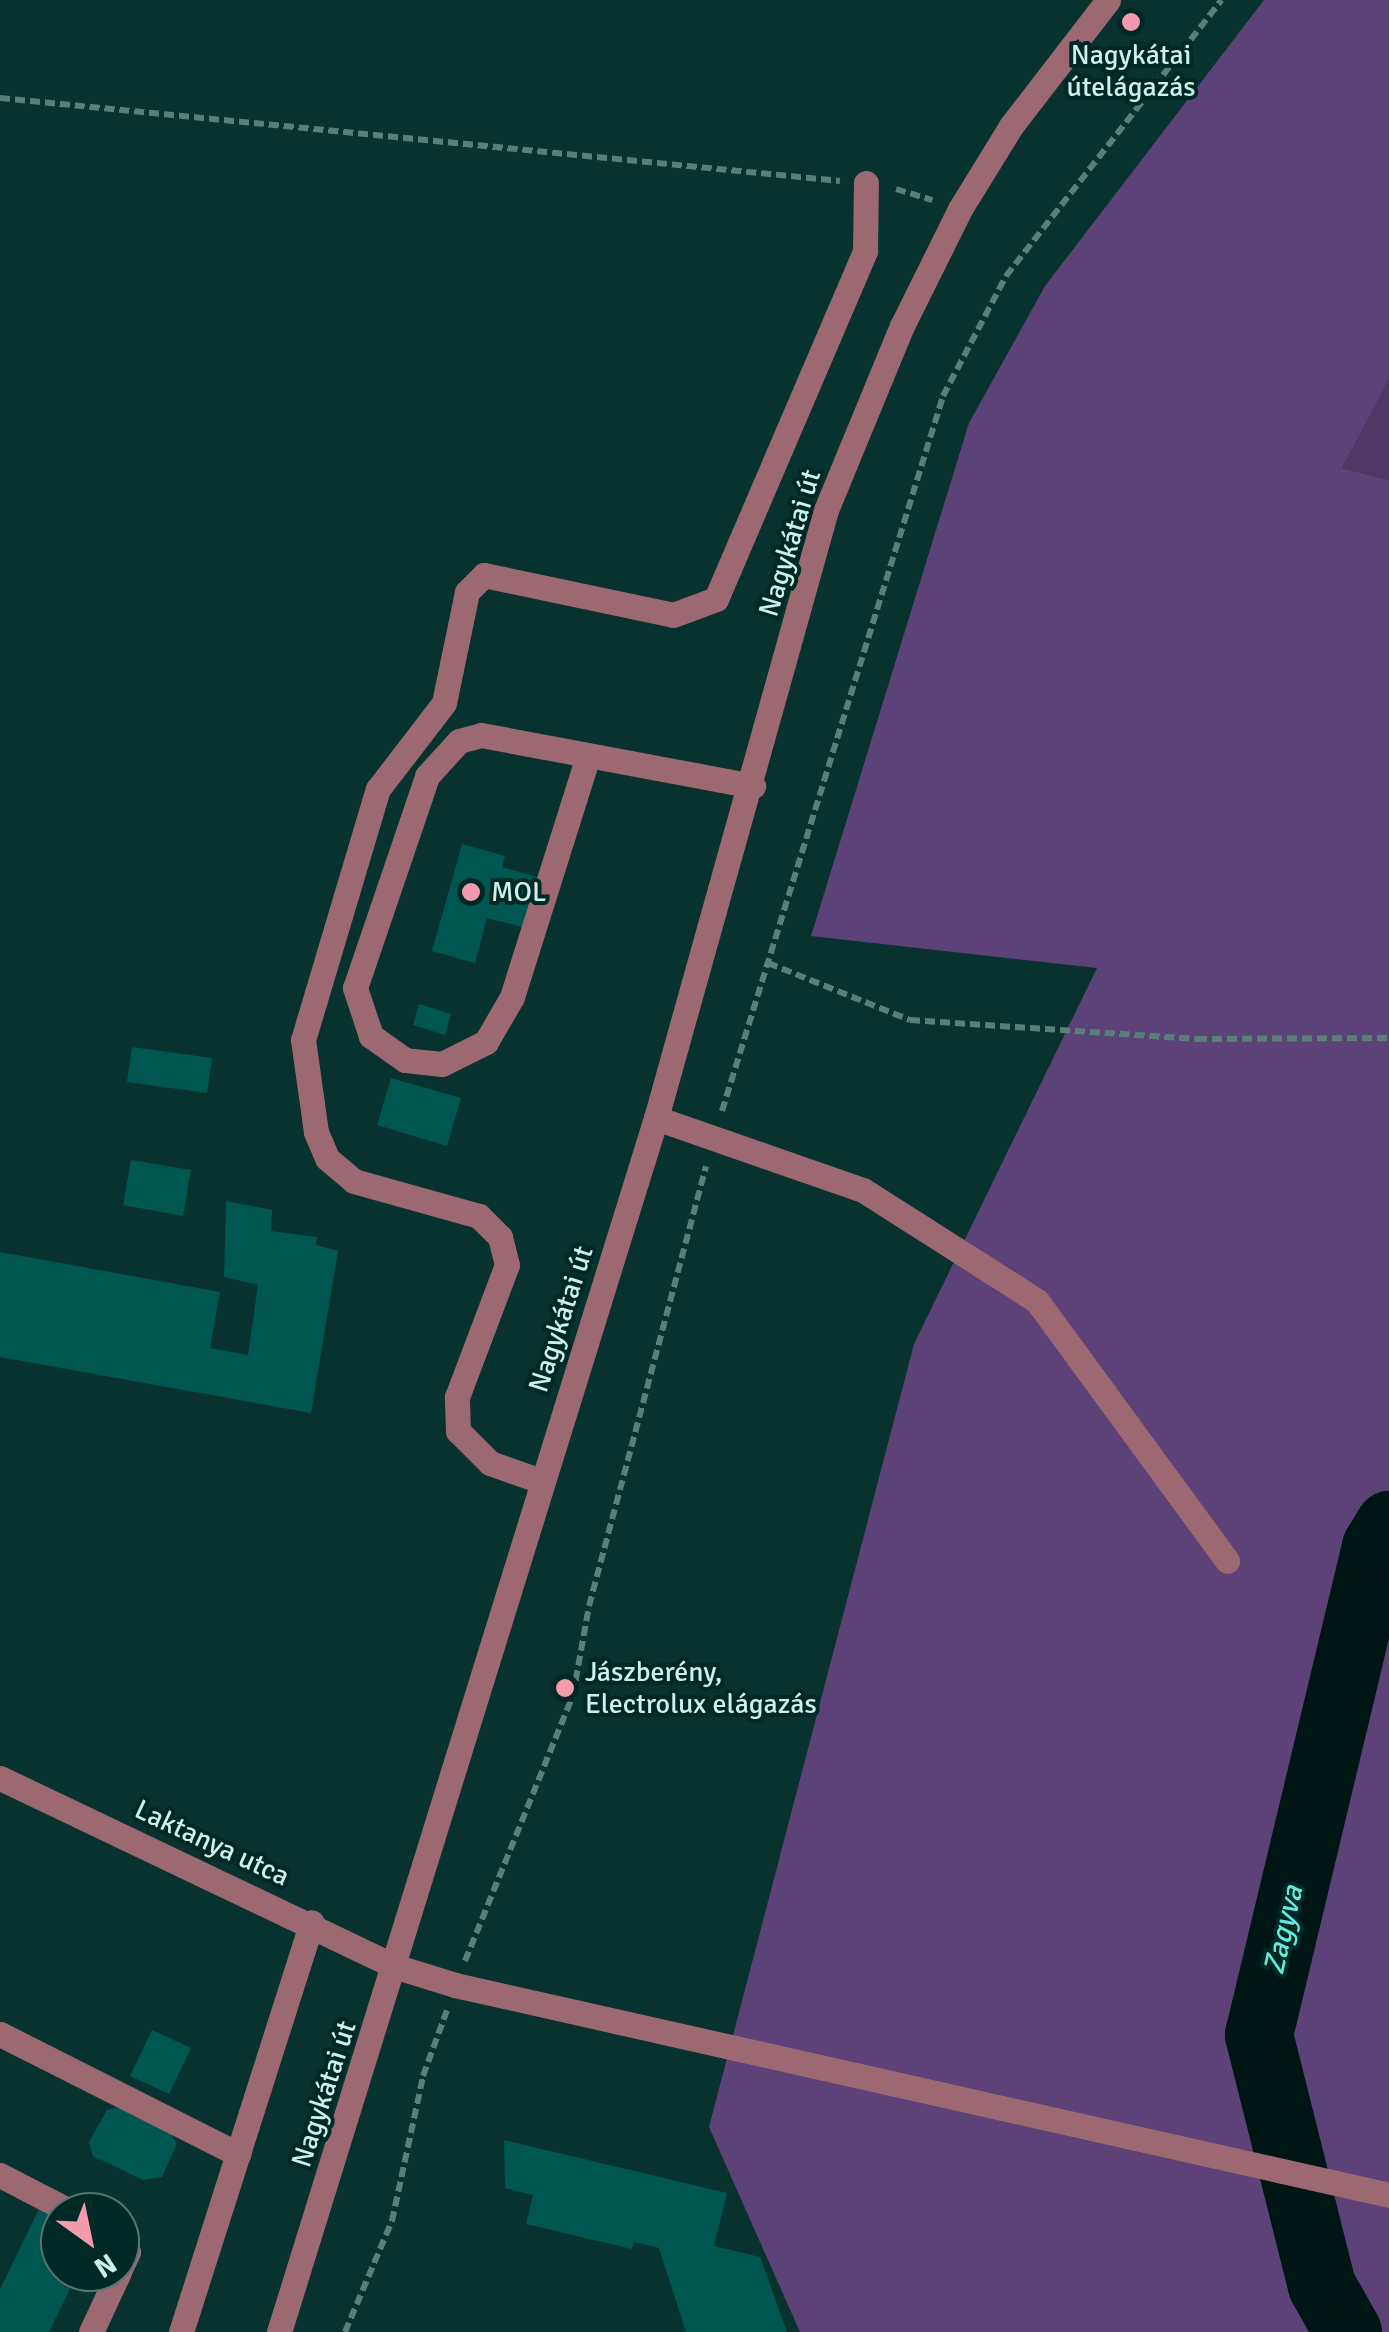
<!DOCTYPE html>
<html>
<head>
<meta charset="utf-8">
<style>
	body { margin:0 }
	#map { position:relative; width:1389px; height:2332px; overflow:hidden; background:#08322e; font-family:Signika,sans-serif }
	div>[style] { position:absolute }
	.green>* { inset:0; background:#4f3766 }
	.forest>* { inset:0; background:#5d4277 }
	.river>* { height:68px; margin:-34px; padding:0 34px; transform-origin:34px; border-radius:34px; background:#001614 }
	.building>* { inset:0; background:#005650 }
	.path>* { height:6px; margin-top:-3px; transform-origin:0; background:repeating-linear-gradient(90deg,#587f7a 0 10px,transparent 0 15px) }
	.minor>* { height:25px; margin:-12.5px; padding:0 12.5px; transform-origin:12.5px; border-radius:12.5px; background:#9c6973 }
	.dots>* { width:28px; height:28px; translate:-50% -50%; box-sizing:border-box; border:5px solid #002824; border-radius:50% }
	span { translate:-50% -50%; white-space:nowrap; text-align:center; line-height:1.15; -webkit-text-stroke:8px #002824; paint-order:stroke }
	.poi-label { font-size:28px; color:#cdf0eb }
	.left { translate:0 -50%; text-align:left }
	.street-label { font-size:28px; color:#cdf0eb }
	.water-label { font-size:30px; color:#61eadd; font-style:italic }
	.north { position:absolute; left:40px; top:2192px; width:100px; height:100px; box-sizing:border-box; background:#002824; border:2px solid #527874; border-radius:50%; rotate:147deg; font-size:28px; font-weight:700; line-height:40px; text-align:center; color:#cdf0eb }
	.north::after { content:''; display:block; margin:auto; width:35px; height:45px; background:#f39aac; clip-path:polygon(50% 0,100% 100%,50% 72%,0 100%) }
</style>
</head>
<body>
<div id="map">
	<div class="green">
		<i style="clip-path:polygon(1389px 380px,1389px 480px,1342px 468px)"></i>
	</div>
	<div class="forest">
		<i style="clip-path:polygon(1264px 0,1389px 0,1389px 380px,1342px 468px,1389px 480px,1389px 2332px,800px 2332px,709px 2127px,914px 1344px,1097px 968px,811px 936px,969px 423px,1045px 286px)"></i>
	</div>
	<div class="river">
		<i style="left:1348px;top:2332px;width:53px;rotate:-119.5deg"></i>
		<i style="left:1322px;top:2286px;width:259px;rotate:-104.1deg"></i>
		<i style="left:1259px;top:2035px;width:502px;rotate:-76.52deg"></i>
		<i style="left:1376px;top:1547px;width:26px;rotate:-59deg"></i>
	</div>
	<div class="building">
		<i style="clip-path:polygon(462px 844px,505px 856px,502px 867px,544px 879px,529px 929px,487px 918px,475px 963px,432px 951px)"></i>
		<i style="clip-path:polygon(419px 1004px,451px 1014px,445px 1035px,413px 1025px)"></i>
		<i style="clip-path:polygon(132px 1047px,212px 1058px,207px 1093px,127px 1082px)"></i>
		<i style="clip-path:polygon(391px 1078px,461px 1098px,447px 1146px,377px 1125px)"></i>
		<i style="clip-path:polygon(131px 1160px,191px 1170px,183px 1216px,123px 1205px)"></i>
		<i style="clip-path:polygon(226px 1201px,272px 1210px,271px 1231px,317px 1237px,316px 1245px,338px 1251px,311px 1413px,0 1357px,0 1252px,220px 1292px,210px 1348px,248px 1355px,258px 1285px,224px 1277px)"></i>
		<i style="clip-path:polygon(152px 2030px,191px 2048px,169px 2094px,130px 2076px)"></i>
		<i style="clip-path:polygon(121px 2106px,168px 2129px,177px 2144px,162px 2177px,143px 2180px,93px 2156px,89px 2142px,107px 2110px)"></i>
		<i style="clip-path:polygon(504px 2140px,727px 2193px,714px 2246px,760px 2257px,787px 2332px,686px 2332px,659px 2248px,634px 2242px,632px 2249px,526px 2224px,533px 2195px,505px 2188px)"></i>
		<i style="clip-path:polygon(42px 2203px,60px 2212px,60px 2272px,78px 2272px,49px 2332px,0 2332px,0 2289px)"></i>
	</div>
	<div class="path">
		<i style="left:0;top:98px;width:844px;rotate:5.64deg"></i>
		<i style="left:896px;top:189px;width:38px;rotate:17deg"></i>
		<i style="left:768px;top:963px;width:153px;rotate:21.9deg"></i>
		<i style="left:910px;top:1020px;width:288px;rotate:3.8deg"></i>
		<i style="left:1197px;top:1039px;width:192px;rotate:-0.3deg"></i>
		<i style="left:722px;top:1111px;width:748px;rotate:-72.82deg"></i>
		<i style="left:943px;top:396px;width:136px;rotate:-62.3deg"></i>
		<i style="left:1006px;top:276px;width:350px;rotate:-52deg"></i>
		<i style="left:465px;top:1961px;width:287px;rotate:-67.9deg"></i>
		<i style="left:573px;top:1695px;width:90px;rotate:-79.8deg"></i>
		<i style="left:589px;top:1606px;width:455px;rotate:-75.1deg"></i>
		<i style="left:345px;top:2332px;width:121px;rotate:-67.1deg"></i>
		<i style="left:392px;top:2221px;width:148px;rotate:-77.9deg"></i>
		<i style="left:423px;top:2076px;width:70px;rotate:-70deg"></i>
	</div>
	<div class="minor">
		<i style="left:588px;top:756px;width:253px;rotate:107.5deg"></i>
		<i style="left:512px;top:997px;width:52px;rotate:120deg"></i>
		<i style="left:486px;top:1042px;width:49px;rotate:153.4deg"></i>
		<i style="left:442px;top:1064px;width:37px;rotate:-174deg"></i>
		<i style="left:405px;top:1060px;width:42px;rotate:-144.8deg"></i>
		<i style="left:371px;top:1036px;width:51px;rotate:-108.4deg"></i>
		<i style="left:355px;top:988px;width:224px;rotate:-71.2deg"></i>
		<i style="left:427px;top:776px;width:47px;rotate:-47.6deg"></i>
		<i style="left:459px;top:741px;width:23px;rotate:-15deg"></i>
		<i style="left:481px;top:735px;width:277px;rotate:10.6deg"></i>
		<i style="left:656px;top:1118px;width:219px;rotate:19.2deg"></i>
		<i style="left:863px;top:1190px;width:206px;rotate:32.5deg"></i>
		<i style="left:1037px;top:1301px;width:322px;rotate:53.8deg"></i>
		<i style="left:541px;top:1481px;width:54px;rotate:-160.6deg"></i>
		<i style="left:490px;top:1463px;width:45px;rotate:-135deg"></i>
		<i style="left:458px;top:1431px;width:34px;rotate:-92deg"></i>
		<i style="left:457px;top:1397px;width:141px;rotate:-69.3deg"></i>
		<i style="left:507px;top:1265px;width:29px;rotate:-104deg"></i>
		<i style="left:500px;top:1237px;width:30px;rotate:-135deg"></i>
		<i style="left:479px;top:1216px;width:130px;rotate:-164.4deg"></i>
		<i style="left:354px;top:1181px;width:35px;rotate:-140deg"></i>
		<i style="left:327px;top:1158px;width:28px;rotate:-113deg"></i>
		<i style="left:316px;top:1132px;width:93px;rotate:-98deg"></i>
		<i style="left:303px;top:1040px;width:262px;rotate:-73.4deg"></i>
		<i style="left:378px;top:789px;width:108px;rotate:-52.5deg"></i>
		<i style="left:444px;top:703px;width:113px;rotate:-78.3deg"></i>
		<i style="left:467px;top:592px;width:24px;rotate:-45deg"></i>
		<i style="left:484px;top:575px;width:193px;rotate:11.9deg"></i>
		<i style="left:673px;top:615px;width:46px;rotate:-20.4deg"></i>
		<i style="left:716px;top:599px;width:379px;rotate:-66.8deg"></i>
		<i style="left:865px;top:251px;width:68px;rotate:-89.2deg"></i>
		<i style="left:0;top:1778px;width:440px;rotate:25.5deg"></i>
		<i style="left:397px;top:1967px;width:61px;rotate:17.2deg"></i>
		<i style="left:455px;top:1985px;width:957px;rotate:12.67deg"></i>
		<i style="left:0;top:2034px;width:267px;rotate:26.8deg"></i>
		<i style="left:0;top:2175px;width:80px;rotate:27.5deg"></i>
		<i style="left:120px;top:2238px;width:16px;rotate:60deg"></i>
		<i style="left:128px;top:2252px;width:19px;rotate:115deg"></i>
		<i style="left:91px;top:2332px;width:66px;rotate:-65deg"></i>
		<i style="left:181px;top:2332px;width:430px;rotate:-72.3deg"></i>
		<i style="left:279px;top:2332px;width:1271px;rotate:-72.75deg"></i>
		<i style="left:656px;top:1118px;width:631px;rotate:-74.38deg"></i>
		<i style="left:826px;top:510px;width:199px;rotate:-67.6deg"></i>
		<i style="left:902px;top:326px;width:131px;rotate:-63.6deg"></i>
		<i style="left:960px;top:209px;width:97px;rotate:-58.4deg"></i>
		<i style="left:1011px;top:126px;width:159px;rotate:-52.4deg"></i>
	</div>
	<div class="dots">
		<i style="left:1131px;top:22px;background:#f39aac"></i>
		<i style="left:471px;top:892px;background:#f39aac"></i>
		<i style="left:565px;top:1688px;background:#f39aac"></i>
	</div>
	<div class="poi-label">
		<span style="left:1131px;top:71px">Nagykátai<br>útelágazás</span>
		<span class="left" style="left:491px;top:892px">MOL</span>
		<span class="left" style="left:585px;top:1688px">Jászberény,<br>Electrolux elágazás</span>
	</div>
	<div class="street-label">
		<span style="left:790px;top:543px;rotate:-73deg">Nagykátai út</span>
		<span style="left:561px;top:1319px;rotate:-72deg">Nagykátai út</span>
		<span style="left:212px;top:1843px;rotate:25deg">Laktanya utca</span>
		<span style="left:324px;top:2094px;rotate:-72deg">Nagykátai út</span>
	</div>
	<div class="water-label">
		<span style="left:1284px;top:1930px;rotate:-77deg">Zagyva</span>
	</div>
	<div class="north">N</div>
</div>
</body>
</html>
